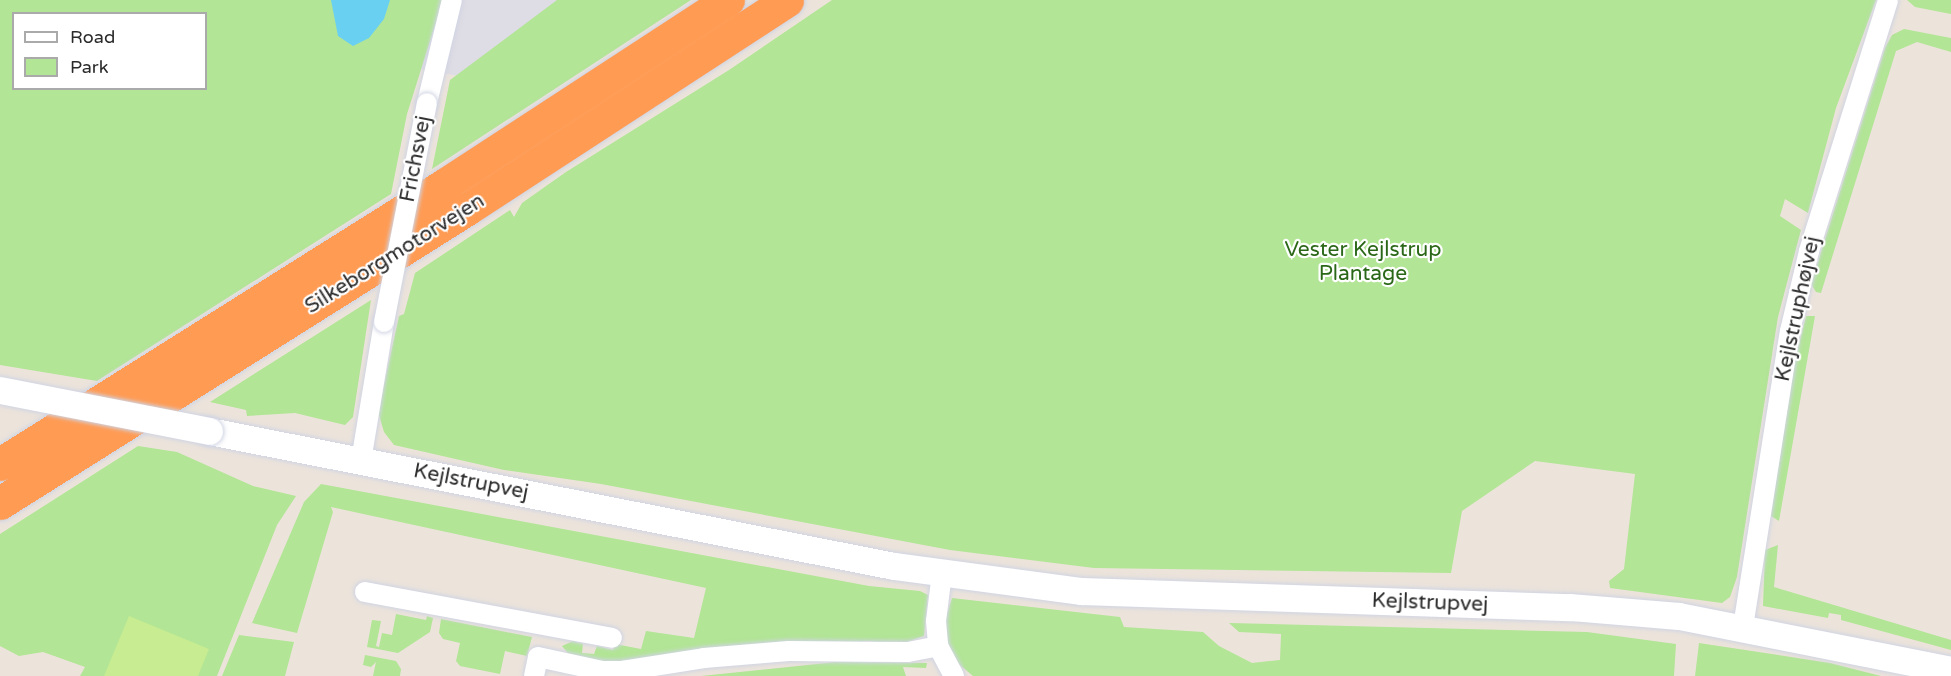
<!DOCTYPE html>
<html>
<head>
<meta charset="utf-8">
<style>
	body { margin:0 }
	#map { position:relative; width:1951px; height:676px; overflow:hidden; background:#ece4db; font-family:"Varela Round",sans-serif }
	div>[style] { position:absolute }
	.industrial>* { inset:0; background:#dedce4 }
	.green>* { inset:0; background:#b2e595 }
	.pitch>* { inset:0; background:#c7ec91 }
	.water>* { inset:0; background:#6ad0f2 }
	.roads { filter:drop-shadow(0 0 2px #d0d4e3) drop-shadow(0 0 2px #d0d4e3) }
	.street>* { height:20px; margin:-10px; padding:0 10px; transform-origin:10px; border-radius:10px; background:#fff }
	.secondary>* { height:27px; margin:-13.5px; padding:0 13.5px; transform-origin:13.5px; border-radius:13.5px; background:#fff }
	.highway>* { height:33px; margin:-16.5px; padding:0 16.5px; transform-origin:16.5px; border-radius:16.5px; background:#ff9b53 }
	.bridges { filter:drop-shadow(0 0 2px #d0d4e3) drop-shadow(0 0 2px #d0d4e3) }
	.street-bridge>* { height:20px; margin:-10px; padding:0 10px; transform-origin:10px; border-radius:10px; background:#fff }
	.secondary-bridge>* { height:27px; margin:-13.5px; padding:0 13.5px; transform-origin:13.5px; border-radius:13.5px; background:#fff }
	span { translate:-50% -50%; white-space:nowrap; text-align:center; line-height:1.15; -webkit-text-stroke:4.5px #fff; paint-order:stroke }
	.street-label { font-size:21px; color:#2a2a2a }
	.park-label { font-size:21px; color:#2a6818 }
	.legend { position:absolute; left:12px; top:12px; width:195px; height:78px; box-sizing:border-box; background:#fff; border:2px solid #aaa; margin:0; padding:8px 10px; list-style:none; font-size:18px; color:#2a2a2a }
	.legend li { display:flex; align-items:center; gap:12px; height:30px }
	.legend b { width:30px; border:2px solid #aaa }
</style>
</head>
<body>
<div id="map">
	<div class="industrial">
		<i style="clip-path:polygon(22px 0,565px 0,465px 77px,206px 32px,206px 14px)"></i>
	</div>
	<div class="green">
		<i style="clip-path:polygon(evenodd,0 0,443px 0,407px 114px,391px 194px,97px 381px,0 365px,0 0,14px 14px,206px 14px,206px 88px,14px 88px,14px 14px)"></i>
		<i style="clip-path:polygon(557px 0,691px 0,432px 169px,450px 80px)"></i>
		<i style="clip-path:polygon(832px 0,1876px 0,1836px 108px,1808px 213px,1785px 199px,1780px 216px,1801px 230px,1778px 317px,1737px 577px,1730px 597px,1722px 603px,1610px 588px,1609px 581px,1624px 569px,1635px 474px,1535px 461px,1462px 511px,1451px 573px,1094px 568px,950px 550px,601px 484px,504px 470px,394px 445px,384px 432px,378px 412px,399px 316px,404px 314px,415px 273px,510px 210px,514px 217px,522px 203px,566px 172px,729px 70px)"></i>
		<i style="clip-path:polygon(1907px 0,1951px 0,1951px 14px,1915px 7px)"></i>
		<i style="clip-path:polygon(1904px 29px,1951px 38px,1951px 52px,1917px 42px,1896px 51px,1821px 293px,1816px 292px,1811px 284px,1885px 48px,1892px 35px)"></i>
		<i style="clip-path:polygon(371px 300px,353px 417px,345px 425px,295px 413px,247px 416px,246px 410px,210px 402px)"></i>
		<i style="clip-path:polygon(1806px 316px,1815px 316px,1779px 521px,1771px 516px,1794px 364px)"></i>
		<i style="clip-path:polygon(138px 446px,177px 452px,253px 486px,296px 496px,277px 525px,217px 676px,80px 676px,85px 667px,43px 652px,19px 656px,0 646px,0 534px)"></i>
		<i style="clip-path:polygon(321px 484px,869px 586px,920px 591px,928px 595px,924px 636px,898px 645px,868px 641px,611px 666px,571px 657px,562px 646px,573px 641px,583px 644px,582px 653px,594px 654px,597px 646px,613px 650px,615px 644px,641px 649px,646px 631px,694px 638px,706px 588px,331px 507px,333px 512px,297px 633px,252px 623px,304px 502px)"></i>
		<i style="clip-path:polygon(1778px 545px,1774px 587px,1951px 640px,1951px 650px,1841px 620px,1841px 615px,1829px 613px,1828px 618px,1763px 606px,1765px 550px)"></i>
		<i style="clip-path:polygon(952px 598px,1120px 617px,1124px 627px,1203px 632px,1219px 646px,1252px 663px,1280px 660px,1281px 634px,1239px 632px,1229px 623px,1587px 632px,1676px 644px,1674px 676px,973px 676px,955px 661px,948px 644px,944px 624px)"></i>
		<i style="clip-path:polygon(396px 614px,426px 620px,427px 616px,433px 618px,430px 632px,398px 653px,367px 647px,372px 620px,381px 621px,376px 646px,379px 647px,382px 633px,392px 635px)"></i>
		<i style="clip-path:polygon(441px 619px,532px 637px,527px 656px,505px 651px,500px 674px,460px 666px,456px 661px,460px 643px,443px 639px,439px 633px)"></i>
		<i style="clip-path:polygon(239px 635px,294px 642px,285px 676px,222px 676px)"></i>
		<i style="clip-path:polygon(1699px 643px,1830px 663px,1881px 676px,1695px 676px)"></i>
		<i style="clip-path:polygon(365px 655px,396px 661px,401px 669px,400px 676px,373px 676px,376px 662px,371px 667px,363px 665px)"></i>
		<i style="clip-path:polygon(836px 662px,927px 663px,926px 668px,903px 667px,906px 676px,701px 676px)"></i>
	</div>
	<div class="pitch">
		<i style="clip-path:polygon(129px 616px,209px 649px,198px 676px,104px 676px)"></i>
	</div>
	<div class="water">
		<i style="clip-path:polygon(331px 0,390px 0,384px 19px,369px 38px,353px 46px,338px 36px)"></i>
	</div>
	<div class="roads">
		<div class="street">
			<i style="left:427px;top:103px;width:106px;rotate:-76.4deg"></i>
			<i style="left:361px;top:461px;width:141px;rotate:-80.6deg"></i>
			<i style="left:942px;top:573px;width:48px;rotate:97.1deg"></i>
			<i style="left:936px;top:621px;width:25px;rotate:85deg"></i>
			<i style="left:938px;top:646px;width:34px;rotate:62deg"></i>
			<i style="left:365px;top:592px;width:251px;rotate:10.5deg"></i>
			<i style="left:1743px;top:627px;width:300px;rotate:-81deg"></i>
			<i style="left:1790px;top:331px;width:82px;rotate:-76.6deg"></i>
			<i style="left:1809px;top:251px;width:263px;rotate:-72.5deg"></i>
			<i style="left:534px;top:676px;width:19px;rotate:-78deg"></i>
			<i style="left:538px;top:657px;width:66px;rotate:12.2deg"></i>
			<i style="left:603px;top:671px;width:19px"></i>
			<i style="left:622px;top:671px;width:83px;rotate:-9deg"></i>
			<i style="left:704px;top:658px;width:85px;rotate:-4.7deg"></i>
			<i style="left:789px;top:651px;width:119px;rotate:0.5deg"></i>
			<i style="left:908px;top:652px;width:31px;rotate:-11deg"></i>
		</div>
		<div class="secondary">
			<i style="left:209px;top:431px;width:698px;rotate:11.15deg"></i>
			<i style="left:894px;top:566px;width:189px;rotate:7.6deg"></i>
			<i style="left:1081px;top:591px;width:489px;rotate:1.9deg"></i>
			<i style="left:1570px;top:607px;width:109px;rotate:4.7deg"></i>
			<i style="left:1679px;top:616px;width:277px;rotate:11.2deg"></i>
		</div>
		<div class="highway">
			<i style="left:0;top:464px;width:524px;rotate:-32.14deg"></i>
			<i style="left:444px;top:185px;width:339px;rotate:-33.1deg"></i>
			<i style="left:0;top:503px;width:552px;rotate:-32.19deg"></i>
			<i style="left:467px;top:209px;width:382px;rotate:-33.1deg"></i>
		</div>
	</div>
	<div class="bridges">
		<div class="street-bridge">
			<i style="left:384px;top:322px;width:223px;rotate:-78.9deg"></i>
		</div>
		<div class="secondary-bridge">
			<i style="left:0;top:390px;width:213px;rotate:11.1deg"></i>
		</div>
	</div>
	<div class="street-label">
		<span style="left:416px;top:159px;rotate:-79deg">Frichsvej</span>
		<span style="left:395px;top:254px;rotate:-32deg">Silkeborgmotorvejen</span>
		<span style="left:1798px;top:309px;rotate:-78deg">Kejlstruphøjvej</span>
		<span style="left:471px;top:482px;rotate:11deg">Kejlstrupvej</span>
		<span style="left:1430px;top:603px;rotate:2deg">Kejlstrupvej</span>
	</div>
	<div class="park-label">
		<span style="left:1363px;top:262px">Vester Kejlstrup<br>Plantage</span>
	</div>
	<ul class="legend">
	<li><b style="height:8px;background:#fff"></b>Road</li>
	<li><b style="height:16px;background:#b2e595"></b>Park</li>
	</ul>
</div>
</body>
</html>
